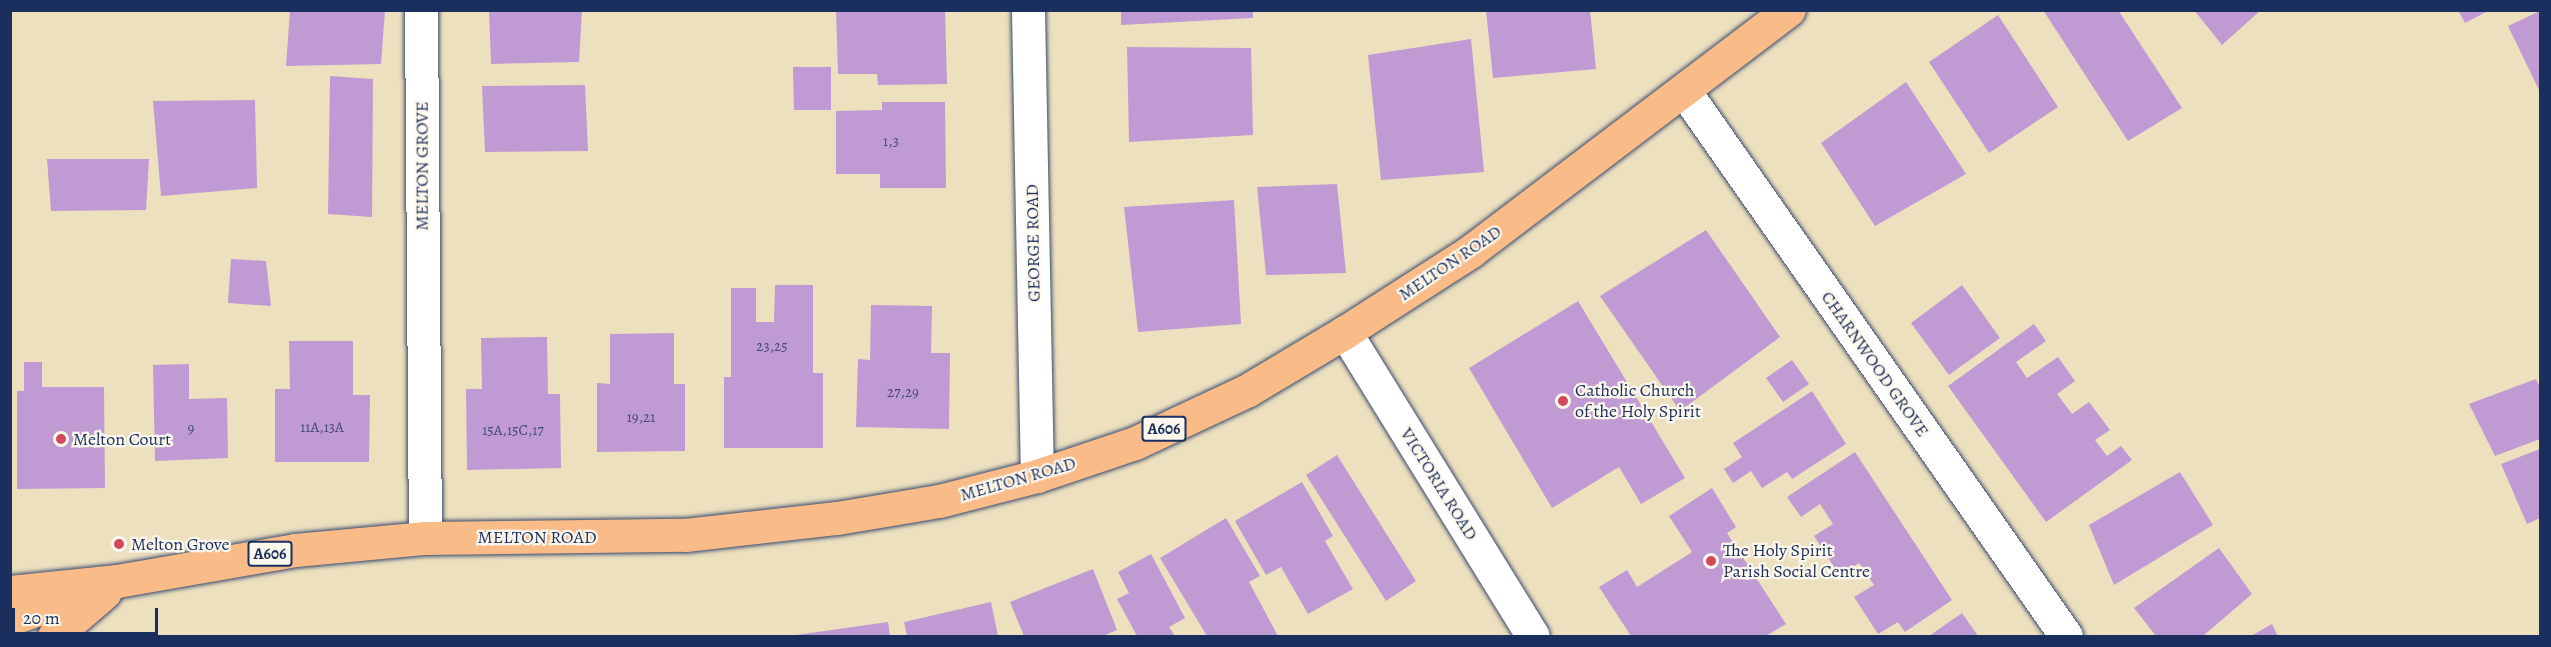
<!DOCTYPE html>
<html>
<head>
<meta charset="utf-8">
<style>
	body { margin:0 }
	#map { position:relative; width:2551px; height:647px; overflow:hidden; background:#ede0bf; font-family:Alegreya,serif }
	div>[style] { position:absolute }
	.building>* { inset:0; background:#c09ad3 }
	.roads { filter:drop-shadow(0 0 2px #3a4a6d) drop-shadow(0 0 2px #3a4a6d) }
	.street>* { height:33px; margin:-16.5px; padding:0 16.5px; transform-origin:16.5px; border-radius:16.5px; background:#fff }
	.primary>* { height:33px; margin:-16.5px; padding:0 16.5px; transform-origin:16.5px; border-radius:16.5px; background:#f9bc89 }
	.dots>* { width:16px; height:16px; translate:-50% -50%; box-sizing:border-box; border:3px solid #fbf7ec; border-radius:50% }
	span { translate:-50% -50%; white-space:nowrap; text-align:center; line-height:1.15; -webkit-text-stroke:4.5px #fbf7ec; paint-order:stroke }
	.number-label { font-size:15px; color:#444a7b }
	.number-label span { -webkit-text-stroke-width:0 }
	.shield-label span { padding:2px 4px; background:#fbf7ec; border:2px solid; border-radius:4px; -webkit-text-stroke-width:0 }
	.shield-label { font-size:16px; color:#1b2f5e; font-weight:700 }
	.street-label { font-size:18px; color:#1b2f5e }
	.poi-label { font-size:18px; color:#1b2f5e }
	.left { translate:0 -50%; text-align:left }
	.frame { position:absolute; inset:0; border:12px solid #1b2f5e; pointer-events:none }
	.scale { position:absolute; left:12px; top:608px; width:146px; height:27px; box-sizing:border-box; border:3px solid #1b2f5e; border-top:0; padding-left:8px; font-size:18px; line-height:21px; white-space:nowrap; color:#1b2f5e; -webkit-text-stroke:4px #fbf7ec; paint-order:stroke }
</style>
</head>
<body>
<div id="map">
	<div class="building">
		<i style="clip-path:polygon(290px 10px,385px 10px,381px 64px,286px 66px)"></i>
		<i style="clip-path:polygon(489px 10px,582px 10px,579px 62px,491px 64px)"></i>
		<i style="clip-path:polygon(836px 10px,945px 10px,947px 84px,878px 85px,877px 74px,838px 74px)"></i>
		<i style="clip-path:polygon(1121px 10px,1253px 10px,1253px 18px,1121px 25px)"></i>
		<i style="clip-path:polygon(1486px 10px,1590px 10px,1596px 69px,1493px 78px)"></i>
		<i style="clip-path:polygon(2043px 10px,2118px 10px,2182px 108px,2128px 141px)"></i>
		<i style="clip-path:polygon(2194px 10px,2261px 10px,2222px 45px)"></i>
		<i style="clip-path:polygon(2458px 10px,2490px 10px,2465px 23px)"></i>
		<i style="clip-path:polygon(2540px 11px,2540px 92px,2508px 26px)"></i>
		<i style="clip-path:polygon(1998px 15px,2058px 107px,1989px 153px,1929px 62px)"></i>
		<i style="clip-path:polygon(1471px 39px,1484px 172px,1381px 180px,1368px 55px)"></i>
		<i style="clip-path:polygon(1127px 47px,1251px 48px,1253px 135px,1129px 142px)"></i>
		<i style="clip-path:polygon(793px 67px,831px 67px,831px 110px,794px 110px)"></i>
		<i style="clip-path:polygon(330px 76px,373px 79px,372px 217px,328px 214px)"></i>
		<i style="clip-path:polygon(1906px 82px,1966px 174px,1875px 226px,1821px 143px)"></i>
		<i style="clip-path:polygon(585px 85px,588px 151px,485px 152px,482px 86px)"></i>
		<i style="clip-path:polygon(255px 100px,257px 188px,161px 196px,153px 101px)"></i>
		<i style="clip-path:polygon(882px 102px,945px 102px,946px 188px,880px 188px,880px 174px,836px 174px,836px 111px,882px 110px)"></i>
		<i style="clip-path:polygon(47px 159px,149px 159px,146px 210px,51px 211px)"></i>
		<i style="clip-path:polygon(1337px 184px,1346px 273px,1266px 275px,1257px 187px)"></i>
		<i style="clip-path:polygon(1234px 200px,1241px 324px,1138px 332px,1124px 207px)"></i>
		<i style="clip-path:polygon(1706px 230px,1780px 337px,1680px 411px,1600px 296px)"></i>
		<i style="clip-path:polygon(231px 259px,266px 261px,271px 306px,228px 303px)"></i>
		<i style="clip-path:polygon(775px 285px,813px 285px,813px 373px,823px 373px,823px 448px,724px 448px,724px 377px,731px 377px,731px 288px,756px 288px,756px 322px,774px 322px)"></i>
		<i style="clip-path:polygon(1962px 285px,2000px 338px,1949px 375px,1911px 323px)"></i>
		<i style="clip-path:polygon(1578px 301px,1685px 478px,1641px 504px,1619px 467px,1552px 508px,1469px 368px)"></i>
		<i style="clip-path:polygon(871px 305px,932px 306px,931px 353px,950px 353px,949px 429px,856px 427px,858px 359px,870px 360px)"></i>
		<i style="clip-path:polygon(2034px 324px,2046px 341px,2016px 362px,2027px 378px,2058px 357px,2075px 381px,2057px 394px,2072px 414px,2089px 402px,2110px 430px,2095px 440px,2107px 456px,2121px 446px,2132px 460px,2046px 522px,1948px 386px)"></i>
		<i style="clip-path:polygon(674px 333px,674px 384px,685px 384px,685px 451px,597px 452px,597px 383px,610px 384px,610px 334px)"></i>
		<i style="clip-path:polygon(547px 337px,548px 394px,560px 394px,561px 468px,467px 470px,466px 389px,482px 389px,481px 338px)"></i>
		<i style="clip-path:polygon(289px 341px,353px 341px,353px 395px,370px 395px,369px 462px,275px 462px,275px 389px,290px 389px)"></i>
		<i style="clip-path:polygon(1792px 360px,1809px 384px,1783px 402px,1766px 378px)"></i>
		<i style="clip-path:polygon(24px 362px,42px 362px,42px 387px,104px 387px,105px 488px,17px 489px,17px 391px,24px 391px)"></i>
		<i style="clip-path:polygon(189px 364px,189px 399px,227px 398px,228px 458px,155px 461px,153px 365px)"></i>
		<i style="clip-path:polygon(2536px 379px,2540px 388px,2540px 439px,2495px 456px,2469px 404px)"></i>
		<i style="clip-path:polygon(1812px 391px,1846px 444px,1792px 479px,1787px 472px,1762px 488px,1751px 471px,1733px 483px,1724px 469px,1742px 457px,1733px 443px)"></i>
		<i style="clip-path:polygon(2540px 449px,2540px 518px,2527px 524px,2501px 464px)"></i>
		<i style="clip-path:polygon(1855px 452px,1952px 600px,1905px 632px,1898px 622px,1878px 634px,1854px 597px,1874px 585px,1859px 563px,1840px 576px,1814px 536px,1833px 524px,1820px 504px,1801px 517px,1787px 497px)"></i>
		<i style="clip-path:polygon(1337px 455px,1416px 581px,1386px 601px,1306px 475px)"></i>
		<i style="clip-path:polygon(2180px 472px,2213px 525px,2114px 585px,2089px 525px)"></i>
		<i style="clip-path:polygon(1302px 482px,1333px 536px,1325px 541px,1353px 589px,1308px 614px,1281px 567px,1266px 575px,1235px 521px)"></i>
		<i style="clip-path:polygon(1712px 488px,1736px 527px,1727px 533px,1786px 624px,1766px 636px,1631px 636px,1599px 587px,1627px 570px,1637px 587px,1692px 552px,1669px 516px)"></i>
		<i style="clip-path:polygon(1226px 518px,1260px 576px,1249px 582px,1278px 636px,1207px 636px,1160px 558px)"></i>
		<i style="clip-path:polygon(2219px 548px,2252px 594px,2203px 636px,2156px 636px,2134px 608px)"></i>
		<i style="clip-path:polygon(1151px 554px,1185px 618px,1169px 627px,1175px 636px,1137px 636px,1117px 599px,1129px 593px,1118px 572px)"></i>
		<i style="clip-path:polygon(1093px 569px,1117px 630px,1103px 636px,1024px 636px,1010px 602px)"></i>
		<i style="clip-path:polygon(991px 602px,998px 636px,907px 636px,904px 622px)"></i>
		<i style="clip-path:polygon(1962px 613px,1978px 636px,1929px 636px)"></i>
		<i style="clip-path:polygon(888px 622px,890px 636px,797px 636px,796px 635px)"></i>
		<i style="clip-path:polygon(2272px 624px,2278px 636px,2251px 636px)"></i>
	</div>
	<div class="roads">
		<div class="street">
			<i style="left:421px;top:10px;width:528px;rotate:89.57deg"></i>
			<i style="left:1028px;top:10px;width:466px;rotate:88.9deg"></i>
			<i style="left:1685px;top:92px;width:664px;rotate:54.99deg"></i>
			<i style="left:1345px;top:332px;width:357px;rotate:58.3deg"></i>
		</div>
		<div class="primary">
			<i style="left:10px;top:592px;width:108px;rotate:-5.9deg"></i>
			<i style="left:117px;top:581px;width:181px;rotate:-9.9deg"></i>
			<i style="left:295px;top:550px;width:131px;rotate:-5.3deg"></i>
			<i style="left:425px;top:538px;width:260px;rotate:-0.7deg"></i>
			<i style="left:685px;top:535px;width:153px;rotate:-6.4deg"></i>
			<i style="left:837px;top:518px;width:103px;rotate:-9.5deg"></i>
			<i style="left:939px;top:501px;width:101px;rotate:-14.3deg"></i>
			<i style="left:1037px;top:476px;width:103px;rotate:-18.6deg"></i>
			<i style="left:1135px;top:443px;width:125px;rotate:-25.1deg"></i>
			<i style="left:1248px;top:390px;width:113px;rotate:-30.9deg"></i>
			<i style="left:1345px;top:332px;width:150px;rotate:-32.7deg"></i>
			<i style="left:1471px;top:251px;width:399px;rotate:-37.2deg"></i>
			<i style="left:10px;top:619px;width:60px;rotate:-19.3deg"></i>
			<i style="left:54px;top:636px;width:67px;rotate:-40.8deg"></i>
		</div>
	</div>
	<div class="dots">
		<i style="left:1563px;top:401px;background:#d1495b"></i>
		<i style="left:61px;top:439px;background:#d1495b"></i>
		<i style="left:119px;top:544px;background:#d1495b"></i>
		<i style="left:1711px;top:561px;background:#d1495b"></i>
	</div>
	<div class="number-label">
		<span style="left:891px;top:142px">1,3</span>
		<span style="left:772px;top:347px">23,25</span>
		<span style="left:903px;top:393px">27,29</span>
		<span style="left:641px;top:418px">19,21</span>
		<span style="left:322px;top:428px">11A,13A</span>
		<span style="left:191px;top:429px">9</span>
		<span style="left:513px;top:431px">15A,15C,17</span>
	</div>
	<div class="shield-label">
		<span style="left:1164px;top:429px">A606</span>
		<span style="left:270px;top:554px">A606</span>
	</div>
	<div class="street-label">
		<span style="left:422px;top:166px;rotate:-90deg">MELTON GROVE</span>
		<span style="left:1033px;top:243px;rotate:-91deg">GEORGE ROAD</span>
		<span style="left:1450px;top:263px;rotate:-34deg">MELTON ROAD</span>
		<span style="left:1875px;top:364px;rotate:55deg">CHARNWOOD GROVE</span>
		<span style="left:1018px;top:479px;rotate:-16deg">MELTON ROAD</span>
		<span style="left:1439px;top:484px;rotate:58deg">VICTORIA ROAD</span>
		<span style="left:537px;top:537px">MELTON ROAD</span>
	</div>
	<div class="poi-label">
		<span class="left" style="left:1575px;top:401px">Catholic Church<br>of the Holy Spirit</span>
		<span class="left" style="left:73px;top:439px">Melton Court</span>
		<span class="left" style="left:131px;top:544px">Melton Grove</span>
		<span class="left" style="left:1723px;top:561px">The Holy Spirit<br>Parish Social Centre</span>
	</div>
	<div class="frame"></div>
	<div class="scale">20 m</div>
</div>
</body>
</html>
